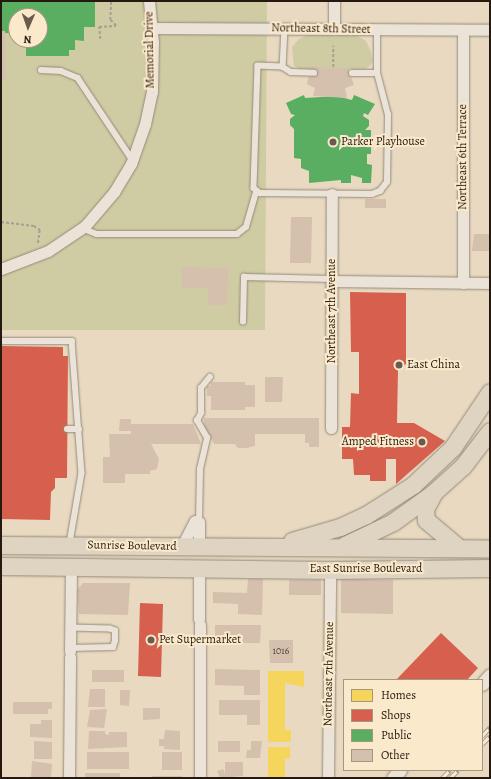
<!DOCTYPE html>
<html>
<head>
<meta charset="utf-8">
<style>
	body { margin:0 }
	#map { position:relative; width:491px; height:779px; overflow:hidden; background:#e8d9c0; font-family:Alegreya,serif }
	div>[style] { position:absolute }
	.green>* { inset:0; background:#cfcca3 }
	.homes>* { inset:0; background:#f6d55c }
	.shops>* { inset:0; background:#d6604d }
	.public>* { inset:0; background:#5aae61 }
	.building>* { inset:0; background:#d4c0ad }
	.path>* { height:1.5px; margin-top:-0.75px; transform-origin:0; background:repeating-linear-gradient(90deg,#a59e94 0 3px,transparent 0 5px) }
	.roads { filter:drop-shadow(0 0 1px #948a7b) drop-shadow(0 0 1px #948a7b) }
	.service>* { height:5.5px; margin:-2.75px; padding:0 2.75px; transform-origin:2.75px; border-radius:2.75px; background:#ebe3d7 }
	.minor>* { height:11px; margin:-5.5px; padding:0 5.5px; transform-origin:5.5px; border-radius:5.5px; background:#ebe3d7 }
	.tertiary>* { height:13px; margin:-6.5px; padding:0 6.5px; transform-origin:6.5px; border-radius:6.5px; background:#ebe3d7 }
	.primary>* { height:17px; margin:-8.5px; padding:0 8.5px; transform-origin:8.5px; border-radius:8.5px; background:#dfd3c2 }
	.rail>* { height:4.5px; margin-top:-2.25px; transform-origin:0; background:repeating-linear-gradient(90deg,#fbe9cb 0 9px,#a59e94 0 18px); box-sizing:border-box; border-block:1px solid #a59e94 }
	.dots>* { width:11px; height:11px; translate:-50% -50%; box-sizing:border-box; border:2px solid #fbe9cb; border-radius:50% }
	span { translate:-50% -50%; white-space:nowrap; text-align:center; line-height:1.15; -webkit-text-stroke:4px #fbe9cb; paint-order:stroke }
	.number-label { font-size:10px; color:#514337 }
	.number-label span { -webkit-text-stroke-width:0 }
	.street-label { font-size:12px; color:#251910 }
	.poi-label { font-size:12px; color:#251910 }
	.left { translate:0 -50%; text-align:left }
	.right { translate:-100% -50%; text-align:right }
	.frame { position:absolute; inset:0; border:2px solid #251910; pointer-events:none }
	.legend { position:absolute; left:343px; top:679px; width:140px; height:92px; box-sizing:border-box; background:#fbe9cb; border:1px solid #a59680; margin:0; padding:5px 7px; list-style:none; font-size:12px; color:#251910 }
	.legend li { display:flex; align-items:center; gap:8px; height:20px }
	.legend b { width:20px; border:1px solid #a59680 }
	.north { position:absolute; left:8px; top:8px; width:40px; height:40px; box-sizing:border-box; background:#fbe9cb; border:1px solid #a59680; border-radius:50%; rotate:182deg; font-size:11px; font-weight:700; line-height:16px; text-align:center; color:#251910 }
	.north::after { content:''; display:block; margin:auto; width:14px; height:18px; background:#695c4e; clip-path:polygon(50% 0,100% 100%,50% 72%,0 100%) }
</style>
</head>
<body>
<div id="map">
	<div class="green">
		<i style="clip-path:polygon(evenodd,1px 1px,267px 1px,265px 330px,1px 330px,1px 1px,16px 16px,40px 16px,40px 40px,16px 40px,16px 16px)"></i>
		<i style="clip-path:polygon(354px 34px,366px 41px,371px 52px,373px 62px,366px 69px,300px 69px,294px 66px,292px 47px,299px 39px,308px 35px)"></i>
	</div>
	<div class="homes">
		<i style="clip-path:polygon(268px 671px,304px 671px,304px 687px,285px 683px,285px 730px,291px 730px,291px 742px,268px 742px)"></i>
		<i style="clip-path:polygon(268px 747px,290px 747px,290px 759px,285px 758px,285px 778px,268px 778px)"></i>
	</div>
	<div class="shops">
		<i style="clip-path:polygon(350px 292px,406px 293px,406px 364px,398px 370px,397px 423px,414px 423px,445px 441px,396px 484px,396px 459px,386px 459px,386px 481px,370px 481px,370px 475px,354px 475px,353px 459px,342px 459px,342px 427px,350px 427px,351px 393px,359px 394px,359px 352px,351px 352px)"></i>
		<i style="clip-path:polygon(1px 346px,63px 347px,63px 356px,68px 356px,67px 478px,55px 478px,55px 488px,51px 492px,50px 520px,1px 519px)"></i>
		<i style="clip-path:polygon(140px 603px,163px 604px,161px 677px,138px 676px)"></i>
		<i style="clip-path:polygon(441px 633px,478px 668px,467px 680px,396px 680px)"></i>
	</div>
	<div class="public">
		<i style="clip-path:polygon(1px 1px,95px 1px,95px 27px,84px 27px,84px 41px,75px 40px,75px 50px,69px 50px,69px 56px,26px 56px,26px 40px,40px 40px,40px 16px,16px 16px,16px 33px,5px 33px,5px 31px,1px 31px)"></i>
		<i style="clip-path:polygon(304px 95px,305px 98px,336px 96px,352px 100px,354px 95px,375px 104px,368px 115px,364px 113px,363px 116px,369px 120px,369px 126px,365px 130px,371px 130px,371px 154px,367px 154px,367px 164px,372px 165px,371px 183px,362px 183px,362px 178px,351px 175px,351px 183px,341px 183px,341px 180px,309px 183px,309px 171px,301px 168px,301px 159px,294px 158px,294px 129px,290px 125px,290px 119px,295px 115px,291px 114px,286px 103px)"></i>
	</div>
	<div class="building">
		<i style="clip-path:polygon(1px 31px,5px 31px,6px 80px,1px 80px)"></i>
		<i style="clip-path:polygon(311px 67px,348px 68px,354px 85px,345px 88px,347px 98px,313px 96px,315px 88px,307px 84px)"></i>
		<i style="clip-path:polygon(365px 199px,386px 199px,386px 208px,365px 208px)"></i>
		<i style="clip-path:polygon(291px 217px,312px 217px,311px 263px,290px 263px)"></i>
		<i style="clip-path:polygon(474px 234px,490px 234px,490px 251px,472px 251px)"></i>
		<i style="clip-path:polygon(182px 267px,228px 268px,227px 305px,208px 305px,208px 288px,182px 288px)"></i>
		<i style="clip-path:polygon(265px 377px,283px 377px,282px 402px,265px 402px)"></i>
		<i style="clip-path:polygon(211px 382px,245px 382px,245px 385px,255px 385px,255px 407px,245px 407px,245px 410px,211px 410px,211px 396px,207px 396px,207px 386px,211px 386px)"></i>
		<i style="clip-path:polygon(204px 418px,319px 418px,319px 447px,309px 447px,309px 443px,305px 443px,305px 434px,255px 434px,255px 446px,246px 448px,238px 448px,235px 444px,214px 444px,204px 426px)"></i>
		<i style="clip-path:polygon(120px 419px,131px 419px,131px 424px,193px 424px,201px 444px,151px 444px,159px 459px,157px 469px,150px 471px,150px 474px,125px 474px,125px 483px,103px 483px,103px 457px,110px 457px,109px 434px,131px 434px,131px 429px,131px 431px,119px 431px)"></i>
		<i style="clip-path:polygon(248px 579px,263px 579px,262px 615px,238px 614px,238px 604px,213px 603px,213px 592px,247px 593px)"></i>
		<i style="clip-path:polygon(341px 579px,393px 580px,393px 614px,341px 613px)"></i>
		<i style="clip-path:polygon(289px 580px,321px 580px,321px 595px,289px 595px)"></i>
		<i style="clip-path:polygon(83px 583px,130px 583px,128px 615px,79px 614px,77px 590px)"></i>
		<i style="clip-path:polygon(215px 625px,261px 625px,260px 643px,215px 643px)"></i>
		<i style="clip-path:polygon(269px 640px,293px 640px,293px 663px,270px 663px)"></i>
		<i style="clip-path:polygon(215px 669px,260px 670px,260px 695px,244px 695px,244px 686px,215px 685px)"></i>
		<i style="clip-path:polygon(92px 670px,124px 670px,124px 682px,92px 682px)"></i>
		<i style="clip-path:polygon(90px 689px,105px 689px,105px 707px,88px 707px)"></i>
		<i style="clip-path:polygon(120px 690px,130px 690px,129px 706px,120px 705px)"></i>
		<i style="clip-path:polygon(219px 700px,260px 700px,260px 725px,247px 725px,247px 715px,219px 715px)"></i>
		<i style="clip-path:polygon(13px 702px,52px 702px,52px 709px,48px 709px,48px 714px,13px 714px)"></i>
		<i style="clip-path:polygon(143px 708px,160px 708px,160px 719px,143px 720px)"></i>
		<i style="clip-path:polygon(107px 709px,104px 728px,87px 727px,90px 710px)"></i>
		<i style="clip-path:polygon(41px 720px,52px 720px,52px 738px,30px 737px,30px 724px,41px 724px)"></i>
		<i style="clip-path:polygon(165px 730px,180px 731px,180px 750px,164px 749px,164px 746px,159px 746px,159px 739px,164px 739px)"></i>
		<i style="clip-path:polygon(89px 731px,105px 731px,105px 734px,109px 735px,109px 732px,127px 732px,127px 747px,88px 749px)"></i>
		<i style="clip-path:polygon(34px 741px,52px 742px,52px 759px,34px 759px)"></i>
		<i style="clip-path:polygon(218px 741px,240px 741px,240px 752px,218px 752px)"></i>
		<i style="clip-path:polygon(251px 741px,262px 741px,260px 758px,246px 758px,247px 750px,251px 750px)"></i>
		<i style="clip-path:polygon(87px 752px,129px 752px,129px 769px,87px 769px)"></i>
		<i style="clip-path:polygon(162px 752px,182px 752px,182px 770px,162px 770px)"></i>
		<i style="clip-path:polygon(32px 761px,52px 764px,51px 778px,31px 778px)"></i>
		<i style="clip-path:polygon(225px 762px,243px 762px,243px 776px,220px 778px,217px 771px,223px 769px,225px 774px)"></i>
		<i style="clip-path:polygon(85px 773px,120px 773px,120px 778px,85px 778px)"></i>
		<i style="clip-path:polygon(152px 776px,182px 776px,182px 778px,152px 778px)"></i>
		<i style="clip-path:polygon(140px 777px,151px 777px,151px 778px,140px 778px)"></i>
	</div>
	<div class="path">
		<i style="left:100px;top:39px;width:12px;rotate:-95deg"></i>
		<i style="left:99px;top:27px;width:17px;rotate:-3deg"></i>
		<i style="left:116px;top:26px;width:8px;rotate:-135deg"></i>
		<i style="left:110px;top:20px;width:19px;rotate:-87deg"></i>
		<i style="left:333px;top:67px;width:21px;rotate:-90deg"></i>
		<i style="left:1px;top:222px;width:33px;rotate:7deg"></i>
		<i style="left:34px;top:226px;width:7px;rotate:34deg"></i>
		<i style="left:40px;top:230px;width:14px;rotate:98deg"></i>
	</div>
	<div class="roads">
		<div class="service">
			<i style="left:285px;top:29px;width:38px;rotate:93deg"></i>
			<i style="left:283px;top:67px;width:25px;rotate:-178deg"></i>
			<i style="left:258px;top:66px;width:122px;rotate:91.9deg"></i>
			<i style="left:254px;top:188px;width:8px;rotate:40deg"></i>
			<i style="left:260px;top:193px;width:112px;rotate:0.5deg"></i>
			<i style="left:372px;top:194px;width:9px;rotate:-21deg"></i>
			<i style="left:380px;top:191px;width:11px;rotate:-52deg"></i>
			<i style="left:387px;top:182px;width:67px;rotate:-89.1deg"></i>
			<i style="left:388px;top:115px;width:43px;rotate:-104.7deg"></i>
			<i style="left:377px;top:73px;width:43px;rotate:-90deg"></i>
			<i style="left:283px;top:67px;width:9px;rotate:32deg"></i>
			<i style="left:291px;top:72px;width:23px;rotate:2deg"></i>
			<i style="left:41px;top:70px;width:20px;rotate:3deg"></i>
			<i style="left:61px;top:71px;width:18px;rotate:22deg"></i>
			<i style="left:78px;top:78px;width:97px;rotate:56.3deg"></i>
			<i style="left:352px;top:73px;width:25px"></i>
			<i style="left:82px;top:228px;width:16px;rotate:22deg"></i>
			<i style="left:97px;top:234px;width:140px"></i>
			<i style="left:237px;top:234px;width:11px;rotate:-38deg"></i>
			<i style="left:246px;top:227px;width:36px;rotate:-74deg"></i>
			<i style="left:243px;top:322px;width:45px;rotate:-88.7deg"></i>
			<i style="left:244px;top:277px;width:88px;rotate:1.3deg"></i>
			<i style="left:1px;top:341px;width:71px"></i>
			<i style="left:72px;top:341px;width:132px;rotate:85.7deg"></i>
			<i style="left:82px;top:473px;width:71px;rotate:99.7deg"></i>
			<i style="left:67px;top:429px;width:12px"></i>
			<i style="left:199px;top:522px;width:53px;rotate:-88.9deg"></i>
			<i style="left:200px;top:469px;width:32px;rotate:-77deg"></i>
			<i style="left:207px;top:438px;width:20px;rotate:-120deg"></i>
			<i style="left:197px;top:421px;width:9px;rotate:-63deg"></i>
			<i style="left:201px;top:413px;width:25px;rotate:-90deg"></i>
			<i style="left:201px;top:388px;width:14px;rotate:-51deg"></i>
			<i style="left:70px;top:648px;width:43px;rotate:-1.3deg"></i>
			<i style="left:113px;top:647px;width:6px;rotate:-72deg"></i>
			<i style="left:115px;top:641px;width:10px;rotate:-90deg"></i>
			<i style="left:115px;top:631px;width:5px;rotate:-158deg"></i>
			<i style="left:110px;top:629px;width:40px;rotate:-178.6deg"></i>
		</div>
		<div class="minor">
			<i style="left:151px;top:28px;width:339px;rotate:0.3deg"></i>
			<i style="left:334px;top:28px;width:27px;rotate:-90deg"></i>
			<i style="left:1px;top:269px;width:50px;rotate:-21deg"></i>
			<i style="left:48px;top:251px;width:45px;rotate:-34deg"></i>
			<i style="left:85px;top:226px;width:45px;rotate:-49.5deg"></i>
			<i style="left:114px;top:192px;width:33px;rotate:-59deg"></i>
			<i style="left:131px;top:164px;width:42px;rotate:-70.7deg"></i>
			<i style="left:145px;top:124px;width:33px;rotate:-78deg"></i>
			<i style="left:152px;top:92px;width:50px;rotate:-88.9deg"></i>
			<i style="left:153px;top:42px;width:41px;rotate:-95.6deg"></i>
			<i style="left:333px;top:281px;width:157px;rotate:0.7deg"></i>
			<i style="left:463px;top:283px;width:253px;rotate:-90deg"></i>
			<i style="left:331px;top:428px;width:234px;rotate:-89.8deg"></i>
			<i style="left:182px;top:546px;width:28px;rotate:-63deg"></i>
			<i style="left:199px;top:546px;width:24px;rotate:-90deg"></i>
			<i style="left:199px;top:619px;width:51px;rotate:-90deg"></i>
			<i style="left:200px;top:625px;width:153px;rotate:90deg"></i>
			<i style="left:70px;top:651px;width:85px;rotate:-89.3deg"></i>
			<i style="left:69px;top:778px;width:121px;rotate:-89.5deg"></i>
			<i style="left:328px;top:778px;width:208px;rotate:-89.4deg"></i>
		</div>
		<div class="tertiary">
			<i style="left:482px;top:684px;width:12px;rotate:-48deg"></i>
			<i style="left:393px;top:778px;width:11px;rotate:-49deg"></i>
		</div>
		<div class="primary">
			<i style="left:433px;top:494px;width:17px;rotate:118deg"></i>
			<i style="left:425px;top:509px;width:11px;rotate:85deg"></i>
			<i style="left:426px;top:520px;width:43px;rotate:40.3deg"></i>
			<i style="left:292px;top:541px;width:50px;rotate:-16.3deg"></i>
			<i style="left:340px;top:527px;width:29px;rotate:-25deg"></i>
			<i style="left:366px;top:515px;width:56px;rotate:-32.6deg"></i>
			<i style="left:413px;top:485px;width:55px;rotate:-43.5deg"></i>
			<i style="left:453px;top:447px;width:66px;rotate:-56.1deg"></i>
			<i style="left:1px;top:545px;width:489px;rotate:0.4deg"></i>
			<i style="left:345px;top:545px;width:53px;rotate:-25.6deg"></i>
			<i style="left:393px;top:522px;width:49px;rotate:-35.9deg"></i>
			<i style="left:433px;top:493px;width:40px;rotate:-42deg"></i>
			<i style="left:463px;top:466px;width:44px;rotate:-52.4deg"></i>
			<i style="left:1px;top:566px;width:329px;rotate:0.7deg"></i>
			<i style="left:330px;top:570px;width:160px;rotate:-0.7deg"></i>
		</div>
	</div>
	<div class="rail">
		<i style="left:482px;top:736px;width:12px;rotate:-48deg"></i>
		<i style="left:482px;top:744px;width:11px;rotate:-45deg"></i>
		<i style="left:442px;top:778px;width:11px;rotate:-45deg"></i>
		<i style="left:450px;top:778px;width:11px;rotate:-45deg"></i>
	</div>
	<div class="dots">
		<i style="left:333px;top:142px;background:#695c4e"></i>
		<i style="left:399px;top:365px;background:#695c4e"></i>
		<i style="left:422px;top:442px;background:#695c4e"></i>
		<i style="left:151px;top:640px;background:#695c4e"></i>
	</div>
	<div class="number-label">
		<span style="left:281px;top:651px">1016</span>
	</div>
	<div class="street-label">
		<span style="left:321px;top:29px;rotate:1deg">Northeast 8th Street</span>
		<span style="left:150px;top:50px;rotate:-91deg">Memorial Drive</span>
		<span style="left:463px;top:157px;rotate:-90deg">Northeast 6th Terrace</span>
		<span style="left:332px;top:311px;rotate:-90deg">Northeast 7th Avenue</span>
		<span style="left:132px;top:546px;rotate:1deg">Sunrise Boulevard</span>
		<span style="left:366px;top:569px">East Sunrise Boulevard</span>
		<span style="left:329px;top:674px;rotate:-89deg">Northeast 7th Avenue</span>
	</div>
	<div class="poi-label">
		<span class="left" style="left:341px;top:142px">Parker Playhouse</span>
		<span class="left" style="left:407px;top:365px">East China</span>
		<span class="right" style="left:414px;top:442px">Amped Fitness</span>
		<span class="left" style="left:159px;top:640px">Pet Supermarket</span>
	</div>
	<div class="frame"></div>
	<ul class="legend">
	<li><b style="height:11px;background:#f6d55c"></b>Homes</li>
	<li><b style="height:11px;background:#d6604d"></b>Shops</li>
	<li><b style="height:11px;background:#5aae61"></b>Public</li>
	<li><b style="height:11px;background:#d4c0ad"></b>Other</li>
	</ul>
	<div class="north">N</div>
</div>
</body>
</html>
